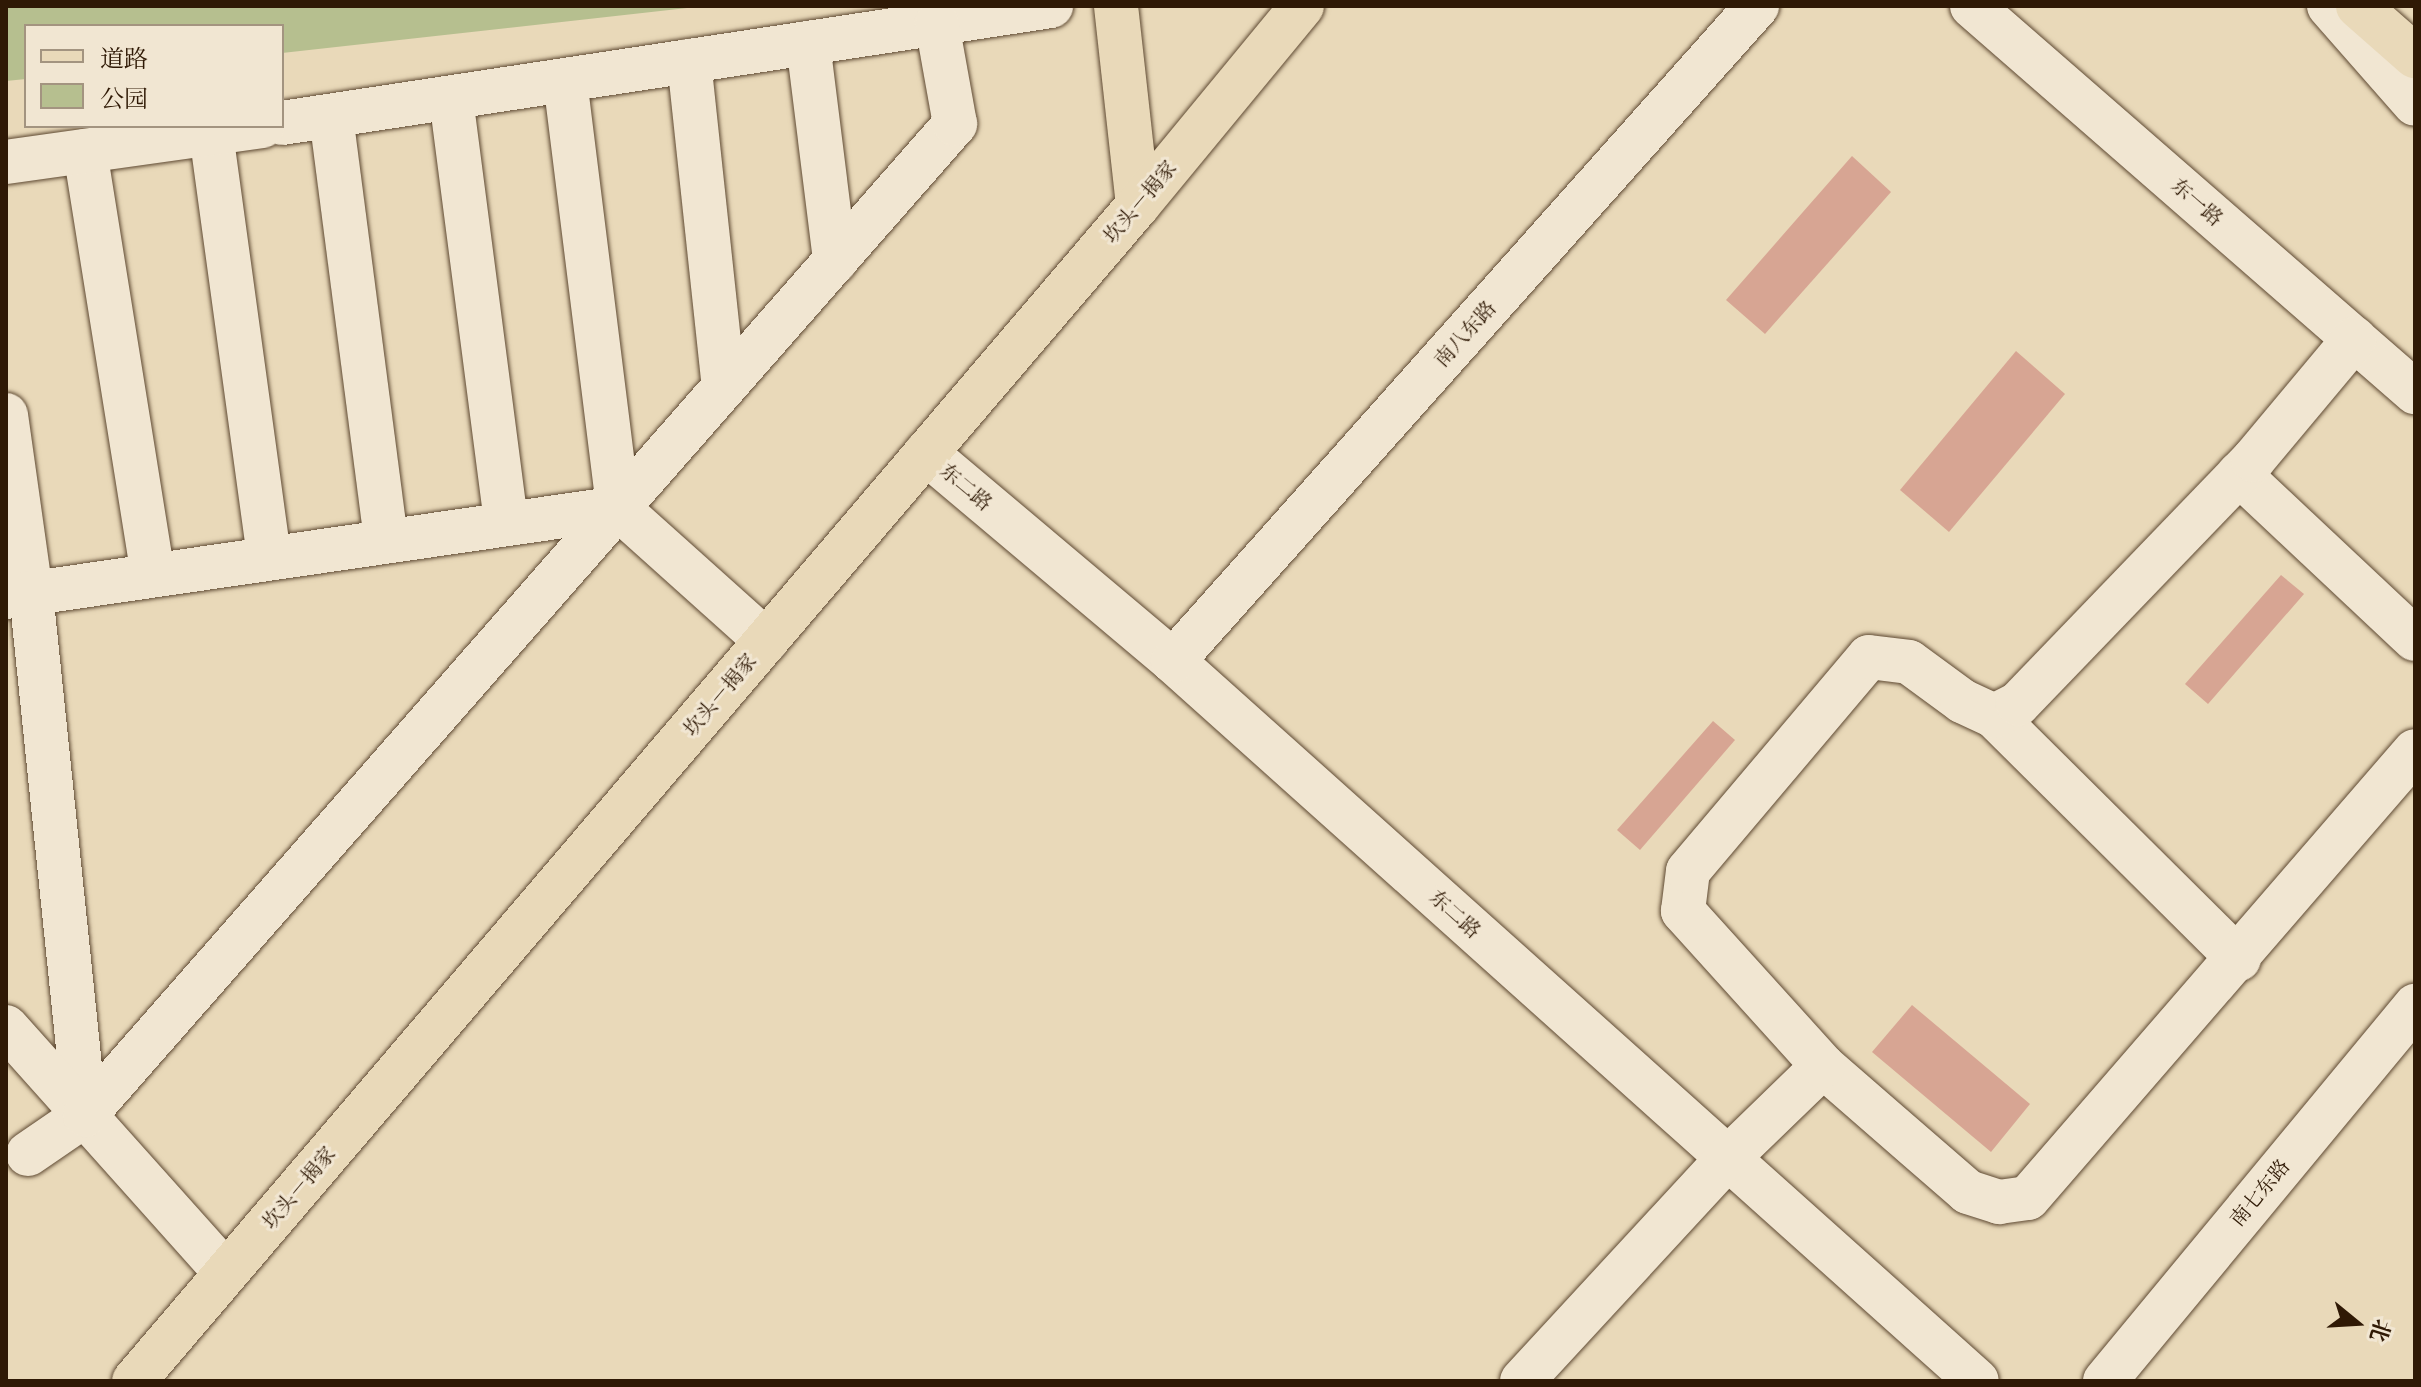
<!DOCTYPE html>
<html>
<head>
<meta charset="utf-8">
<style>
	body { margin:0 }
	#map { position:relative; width:2421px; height:1387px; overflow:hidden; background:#e9d9b9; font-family:"Libre Caslon Text","Noto Serif SC",serif }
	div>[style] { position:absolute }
	.green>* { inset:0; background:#b6bf8f }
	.building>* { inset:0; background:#d7a593 }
	.roads { filter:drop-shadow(0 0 2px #5e4932) drop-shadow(0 0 2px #5e4932) }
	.minor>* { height:44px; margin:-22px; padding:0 22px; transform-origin:22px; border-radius:22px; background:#f1e6d2 }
	.major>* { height:44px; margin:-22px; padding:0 22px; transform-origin:22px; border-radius:22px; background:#e9d9b9 }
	span { translate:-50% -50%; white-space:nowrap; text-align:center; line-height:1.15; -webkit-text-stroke:6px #f1e6d2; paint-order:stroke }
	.street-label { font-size:20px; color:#2f1905 }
	.frame { position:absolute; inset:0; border:8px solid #2f1905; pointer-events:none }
	.legend { position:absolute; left:24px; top:24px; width:260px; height:104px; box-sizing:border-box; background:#f1e6d2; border:2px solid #a39480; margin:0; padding:10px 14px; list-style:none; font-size:24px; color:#2f1905 }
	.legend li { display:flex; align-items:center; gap:16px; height:40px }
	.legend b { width:40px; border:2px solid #a39480 }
	.north { position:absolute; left:2317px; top:1283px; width:80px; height:80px; -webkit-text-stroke:6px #f1e6d2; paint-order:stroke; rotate:108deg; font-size:22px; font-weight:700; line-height:32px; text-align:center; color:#2f1905 }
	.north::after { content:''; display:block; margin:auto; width:28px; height:36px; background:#2f1905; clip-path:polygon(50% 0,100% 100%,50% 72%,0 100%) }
</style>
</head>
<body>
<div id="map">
	<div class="green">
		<i style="clip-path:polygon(6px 6px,705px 6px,282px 53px,282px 26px,26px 26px,26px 79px,6px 81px)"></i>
	</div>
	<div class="building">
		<i style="clip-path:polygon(1852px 156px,1891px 192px,1765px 334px,1726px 300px)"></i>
		<i style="clip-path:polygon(2016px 351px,2065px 394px,1949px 532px,1900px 490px)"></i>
		<i style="clip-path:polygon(2281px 575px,2304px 594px,2208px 704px,2185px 684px)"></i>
		<i style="clip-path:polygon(1713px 721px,1735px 740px,1640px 850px,1617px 830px)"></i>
		<i style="clip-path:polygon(1912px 1005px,2030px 1104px,1991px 1152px,1872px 1052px)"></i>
	</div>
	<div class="roads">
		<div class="minor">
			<i style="left:1972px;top:6px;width:588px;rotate:41.07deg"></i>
			<i style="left:2329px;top:6px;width:130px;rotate:48.7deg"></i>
			<i style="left:808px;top:43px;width:220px;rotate:82.9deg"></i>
			<i style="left:689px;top:61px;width:327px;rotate:83.9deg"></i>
			<i style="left:565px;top:80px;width:431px;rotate:82.9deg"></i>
			<i style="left:451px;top:98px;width:428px;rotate:82.6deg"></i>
			<i style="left:331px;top:116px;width:428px;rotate:82.6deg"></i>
			<i style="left:282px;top:123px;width:778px;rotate:-8.65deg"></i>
			<i style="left:211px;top:133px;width:429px;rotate:82.2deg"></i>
			<i style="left:85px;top:151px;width:429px;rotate:80.9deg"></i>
			<i style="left:6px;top:162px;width:259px;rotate:-8deg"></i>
			<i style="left:6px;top:415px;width:180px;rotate:82deg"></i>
			<i style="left:31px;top:593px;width:525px;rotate:84.09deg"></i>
			<i style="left:926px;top:453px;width:323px;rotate:40.1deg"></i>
			<i style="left:1173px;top:661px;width:1079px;rotate:41.85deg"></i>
			<i style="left:2239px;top:474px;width:241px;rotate:43.2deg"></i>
			<i style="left:6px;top:597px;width:618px;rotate:-8.27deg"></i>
			<i style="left:618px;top:508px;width:199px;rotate:41.9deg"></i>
			<i style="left:1173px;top:661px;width:878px;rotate:-48.28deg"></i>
			<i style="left:1994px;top:716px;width:345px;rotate:44.8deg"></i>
			<i style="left:6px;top:1027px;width:330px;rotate:48.2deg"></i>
			<i style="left:1823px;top:1066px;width:192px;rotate:41deg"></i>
			<i style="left:1968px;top:1192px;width:33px;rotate:18deg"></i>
			<i style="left:1999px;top:1202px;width:29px;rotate:-8deg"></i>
			<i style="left:2028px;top:1198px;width:591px;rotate:-49.11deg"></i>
			<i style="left:28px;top:1154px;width:69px;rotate:-34.4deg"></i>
			<i style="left:85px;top:1115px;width:1319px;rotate:-48.72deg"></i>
			<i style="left:955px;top:124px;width:102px;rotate:-100.2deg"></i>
			<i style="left:1522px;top:1381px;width:304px;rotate:-47.3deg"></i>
			<i style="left:1728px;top:1158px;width:132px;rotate:-44.1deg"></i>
			<i style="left:1823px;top:1066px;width:209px;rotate:-132.1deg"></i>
			<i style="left:1683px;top:911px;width:40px;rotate:-82.9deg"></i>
			<i style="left:1688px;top:871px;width:280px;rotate:-49.8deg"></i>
			<i style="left:1869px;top:657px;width:40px;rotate:7.1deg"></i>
			<i style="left:1909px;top:662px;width:66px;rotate:36.3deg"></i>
			<i style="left:1962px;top:701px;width:35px;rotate:25deg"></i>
			<i style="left:1994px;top:716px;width:27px;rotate:-27deg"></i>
			<i style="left:2018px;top:704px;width:339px;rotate:-46.1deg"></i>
			<i style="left:2253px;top:460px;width:158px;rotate:-50.1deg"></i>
			<i style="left:2105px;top:1381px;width:487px;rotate:-50.4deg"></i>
		</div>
		<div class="major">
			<i style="left:1116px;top:6px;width:200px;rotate:83.7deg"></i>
			<i style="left:2358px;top:6px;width:76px;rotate:41.3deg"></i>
			<i style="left:134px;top:1381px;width:1546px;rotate:-49.51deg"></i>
			<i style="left:1138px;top:205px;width:258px;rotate:-50.5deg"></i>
		</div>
	</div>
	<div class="street-label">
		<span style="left:1140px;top:202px;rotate:-50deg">坎头－揭家</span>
		<span style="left:2197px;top:202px;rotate:41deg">东一路</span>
		<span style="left:1465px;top:334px;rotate:-48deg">南八东路</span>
		<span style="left:966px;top:487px;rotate:40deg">东二路</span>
		<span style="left:720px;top:695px;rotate:-50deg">坎头－揭家</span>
		<span style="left:1455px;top:914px;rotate:42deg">东二路</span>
		<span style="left:299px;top:1188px;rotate:-50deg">坎头－揭家</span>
		<span style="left:2260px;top:1193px;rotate:-50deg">南七东路</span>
	</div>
	<div class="frame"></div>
	<ul class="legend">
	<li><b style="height:10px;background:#e9d9b9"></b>道路</li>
	<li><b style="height:22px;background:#b6bf8f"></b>公园</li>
	</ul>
	<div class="north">北</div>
</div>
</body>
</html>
